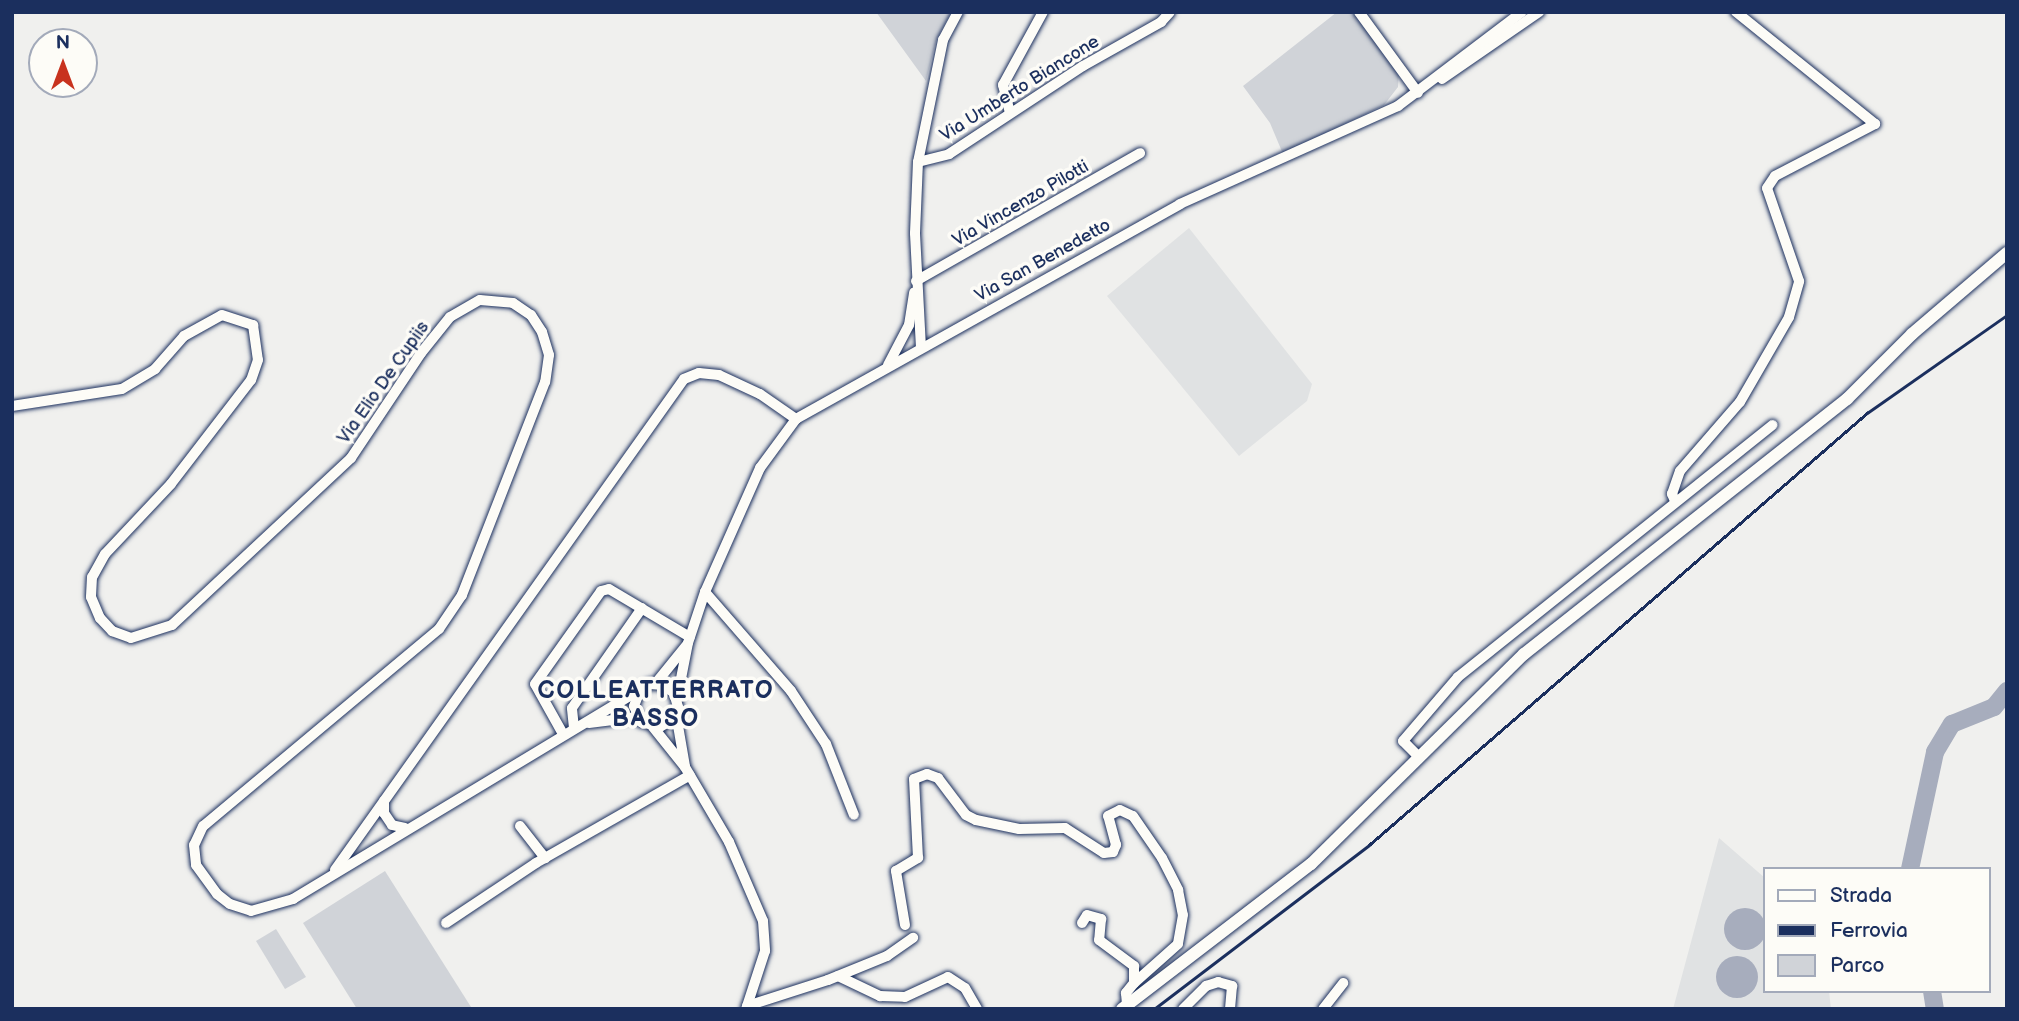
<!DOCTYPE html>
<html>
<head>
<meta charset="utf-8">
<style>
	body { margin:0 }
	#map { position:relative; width:2019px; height:1021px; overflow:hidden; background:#f0f0ee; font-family:"Balsamiq Sans",sans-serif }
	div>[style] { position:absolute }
	.built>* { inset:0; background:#e0e2e3 }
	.green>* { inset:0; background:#d0d3d8 }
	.water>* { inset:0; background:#a7adbd }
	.round { border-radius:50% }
	.river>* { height:18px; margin:-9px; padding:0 9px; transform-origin:9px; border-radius:9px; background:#a7adbd }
	.roads { filter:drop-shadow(0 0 2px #1b2f5e) drop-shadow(0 0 2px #1b2f5e) }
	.minor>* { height:10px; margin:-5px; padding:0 5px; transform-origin:5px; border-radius:5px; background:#fdfcf7 }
	.major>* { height:12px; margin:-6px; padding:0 6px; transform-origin:6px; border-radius:6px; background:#fdfcf7 }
	.rail>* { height:2.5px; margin:-1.25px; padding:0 1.25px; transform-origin:1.25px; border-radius:1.25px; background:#1b2f5e }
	span { translate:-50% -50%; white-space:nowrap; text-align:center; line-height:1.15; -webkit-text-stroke:7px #fdfcf7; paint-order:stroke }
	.street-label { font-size:18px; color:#1b2f5e }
	.district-label { font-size:24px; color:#1b2f5e; font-weight:700; letter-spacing:2px }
	.frame { position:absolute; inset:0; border:14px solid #1b2f5e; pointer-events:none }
	.legend { position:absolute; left:1763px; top:867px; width:228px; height:126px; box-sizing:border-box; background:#fdfcf7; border:2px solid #a3aaba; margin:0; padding:9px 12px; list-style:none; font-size:21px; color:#1b2f5e }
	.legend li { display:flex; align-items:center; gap:14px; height:35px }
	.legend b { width:35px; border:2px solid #a3aaba }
	.north { position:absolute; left:28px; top:28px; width:70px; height:70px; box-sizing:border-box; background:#fdfcf7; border:2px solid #a3aaba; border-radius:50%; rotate:0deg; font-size:19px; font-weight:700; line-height:28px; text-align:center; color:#1b2f5e }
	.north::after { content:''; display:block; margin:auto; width:24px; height:32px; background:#c8321e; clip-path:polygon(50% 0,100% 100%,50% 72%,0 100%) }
</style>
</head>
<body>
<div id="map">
	<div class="built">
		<i style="clip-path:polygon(1189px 228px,1312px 384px,1307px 401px,1239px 456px,1107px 296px)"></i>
		<i style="clip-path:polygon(1719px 838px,1765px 878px,1765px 991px,1829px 991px,1831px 1009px,1673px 1009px)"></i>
	</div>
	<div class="green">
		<i style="clip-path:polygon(876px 12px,951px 12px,936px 41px,926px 81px)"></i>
		<i style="clip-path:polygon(1337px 12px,1357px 12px,1399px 71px,1398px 87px,1384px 105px,1283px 154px,1270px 123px,1243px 86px)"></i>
		<i style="clip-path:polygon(385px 871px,471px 1007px,468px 1009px,357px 1009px,303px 923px)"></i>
		<i style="clip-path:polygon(276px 929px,306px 977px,285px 989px,256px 941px)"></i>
	</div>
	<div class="water">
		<i class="round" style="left:1724px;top:908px;width:42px;height:42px"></i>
		<i class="round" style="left:1716px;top:956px;width:42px;height:42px"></i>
	</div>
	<div class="river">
		<i style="left:1910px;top:869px;width:120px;rotate:-77.9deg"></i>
		<i style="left:1935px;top:752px;width:33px;rotate:-59deg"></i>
		<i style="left:1952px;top:724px;width:45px;rotate:-22deg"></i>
		<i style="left:1994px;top:707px;width:21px;rotate:-51deg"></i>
		<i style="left:1932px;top:991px;width:18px;rotate:81deg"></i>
	</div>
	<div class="roads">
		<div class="minor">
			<i style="left:1359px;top:12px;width:100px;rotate:53.9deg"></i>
			<i style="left:1442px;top:79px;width:118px;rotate:-34.6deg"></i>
			<i style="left:1010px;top:113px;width:29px;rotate:-104deg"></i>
			<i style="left:1003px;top:85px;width:83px;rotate:-61.3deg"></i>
			<i style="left:918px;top:162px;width:32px;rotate:-14deg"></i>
			<i style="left:949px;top:154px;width:160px;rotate:-33.3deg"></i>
			<i style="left:1083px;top:66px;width:90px;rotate:-29.4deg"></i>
			<i style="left:1161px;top:22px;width:13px;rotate:-48deg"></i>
			<i style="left:916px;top:281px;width:258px;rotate:-29.7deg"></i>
			<i style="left:921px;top:348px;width:115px;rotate:-93deg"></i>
			<i style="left:915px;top:233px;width:71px;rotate:-87.6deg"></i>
			<i style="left:918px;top:162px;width:125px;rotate:-78.4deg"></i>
			<i style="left:943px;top:40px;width:32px;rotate:-62deg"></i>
			<i style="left:888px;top:365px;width:45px;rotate:-62.3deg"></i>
			<i style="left:909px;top:325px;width:33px;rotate:-81deg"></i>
			<i style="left:12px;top:406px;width:111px;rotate:-8.8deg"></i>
			<i style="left:122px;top:389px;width:39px;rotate:-31deg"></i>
			<i style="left:155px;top:369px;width:44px;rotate:-48.7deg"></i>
			<i style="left:184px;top:336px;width:43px;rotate:-28.9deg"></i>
			<i style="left:222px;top:315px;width:33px;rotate:18deg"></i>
			<i style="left:253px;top:325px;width:35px;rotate:82deg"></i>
			<i style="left:258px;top:360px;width:21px;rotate:109deg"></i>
			<i style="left:251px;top:380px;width:131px;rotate:127.6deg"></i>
			<i style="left:171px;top:484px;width:96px;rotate:133.3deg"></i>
			<i style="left:105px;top:554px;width:26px;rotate:119deg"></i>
			<i style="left:92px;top:577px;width:20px;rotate:93deg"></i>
			<i style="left:91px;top:597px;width:23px;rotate:67deg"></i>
			<i style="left:100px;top:618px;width:18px;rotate:47deg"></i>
			<i style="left:112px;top:631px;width:20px;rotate:20deg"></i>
			<i style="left:131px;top:638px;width:43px;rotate:-17.6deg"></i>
			<i style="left:172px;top:625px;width:245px;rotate:-43deg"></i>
			<i style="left:351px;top:458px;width:126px;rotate:-56.3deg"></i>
			<i style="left:421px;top:353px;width:46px;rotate:-51.1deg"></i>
			<i style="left:450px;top:317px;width:34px;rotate:-30deg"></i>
			<i style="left:480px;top:300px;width:33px;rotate:5deg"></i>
			<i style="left:513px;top:303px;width:22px;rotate:34deg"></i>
			<i style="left:531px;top:315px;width:20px;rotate:57deg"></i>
			<i style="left:542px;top:332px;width:24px;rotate:73deg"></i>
			<i style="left:549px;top:355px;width:27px;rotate:98deg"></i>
			<i style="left:545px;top:382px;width:229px;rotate:111.3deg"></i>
			<i style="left:462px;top:595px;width:41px;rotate:124.1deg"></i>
			<i style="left:439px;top:629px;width:307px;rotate:140.1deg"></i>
			<i style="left:203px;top:826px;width:21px;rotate:115deg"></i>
			<i style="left:194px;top:845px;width:20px;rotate:84deg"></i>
			<i style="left:196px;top:865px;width:36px;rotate:54deg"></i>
			<i style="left:217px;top:894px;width:16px;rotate:38deg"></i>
			<i style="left:230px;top:904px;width:22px;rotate:18deg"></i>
			<i style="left:251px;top:911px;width:44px;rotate:-15.9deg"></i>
			<i style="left:293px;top:899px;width:417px;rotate:-31.1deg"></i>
			<i style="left:650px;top:684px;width:13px;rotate:4deg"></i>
			<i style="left:663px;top:685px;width:14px;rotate:36deg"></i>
			<i style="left:674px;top:693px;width:15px;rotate:74deg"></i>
			<i style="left:678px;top:707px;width:14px;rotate:115deg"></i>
			<i style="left:672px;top:720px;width:14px;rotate:150deg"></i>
			<i style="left:660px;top:727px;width:20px;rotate:-165deg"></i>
			<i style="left:641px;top:722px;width:17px;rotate:-114deg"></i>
			<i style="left:634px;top:706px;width:17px;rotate:-69deg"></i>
			<i style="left:1675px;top:501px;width:8px;rotate:-113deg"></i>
			<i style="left:1672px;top:494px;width:24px;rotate:-71deg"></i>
			<i style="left:1680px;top:471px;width:91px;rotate:-49deg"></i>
			<i style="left:1740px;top:402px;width:98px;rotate:-60deg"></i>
			<i style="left:1789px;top:317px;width:37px;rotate:-74deg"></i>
			<i style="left:1799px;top:281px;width:98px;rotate:-109deg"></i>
			<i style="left:1767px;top:188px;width:14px;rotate:-56deg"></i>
			<i style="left:1775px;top:176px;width:113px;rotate:-27.5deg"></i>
			<i style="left:1875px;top:124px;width:179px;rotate:-141.1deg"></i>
			<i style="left:705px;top:592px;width:131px;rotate:49deg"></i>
			<i style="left:791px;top:691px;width:64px;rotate:56.6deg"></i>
			<i style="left:826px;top:744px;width:76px;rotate:68.5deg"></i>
			<i style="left:656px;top:683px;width:48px;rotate:-51deg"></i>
			<i style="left:677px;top:699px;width:57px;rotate:-78.9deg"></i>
			<i style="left:688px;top:643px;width:54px;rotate:-71.6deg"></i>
			<i style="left:705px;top:592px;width:136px;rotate:-66.1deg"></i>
			<i style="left:760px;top:468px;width:61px;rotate:-53.7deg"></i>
			<i style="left:796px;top:419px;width:440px;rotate:-29.2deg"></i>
			<i style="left:1180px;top:204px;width:239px;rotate:-24.2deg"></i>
			<i style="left:1398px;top:106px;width:156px;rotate:-37.2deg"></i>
			<i style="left:676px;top:714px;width:53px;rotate:80.2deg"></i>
			<i style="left:589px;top:723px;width:48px;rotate:-7.1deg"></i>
			<i style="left:653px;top:727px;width:51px;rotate:51.3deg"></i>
			<i style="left:685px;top:767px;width:87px;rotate:59.6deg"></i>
			<i style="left:729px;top:842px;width:86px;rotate:66.7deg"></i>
			<i style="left:763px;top:921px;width:30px;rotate:86deg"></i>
			<i style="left:765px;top:951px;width:61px;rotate:108.1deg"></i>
			<i style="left:574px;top:728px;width:20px;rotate:-96deg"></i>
			<i style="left:572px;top:708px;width:122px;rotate:-55deg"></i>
			<i style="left:563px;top:734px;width:57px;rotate:-119.2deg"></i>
			<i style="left:535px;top:684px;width:114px;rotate:-54.6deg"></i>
			<i style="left:601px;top:591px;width:8px;rotate:-14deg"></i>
			<i style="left:609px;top:589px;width:94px;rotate:30.7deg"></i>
			<i style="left:1418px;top:756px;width:21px;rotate:-135deg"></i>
			<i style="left:1403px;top:741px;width:84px;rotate:-49.3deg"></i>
			<i style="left:1458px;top:677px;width:403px;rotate:-38.7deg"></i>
			<i style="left:384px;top:801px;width:12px;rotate:90deg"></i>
			<i style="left:384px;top:813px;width:14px;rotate:56deg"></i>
			<i style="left:392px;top:825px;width:13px;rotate:13deg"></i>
			<i style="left:520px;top:826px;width:41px;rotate:52deg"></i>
			<i style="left:335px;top:870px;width:602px;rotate:-54.6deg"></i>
			<i style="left:684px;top:379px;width:16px;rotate:-22deg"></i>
			<i style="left:699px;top:373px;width:20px;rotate:6deg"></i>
			<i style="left:719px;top:375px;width:45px;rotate:24.9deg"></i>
			<i style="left:760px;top:394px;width:44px;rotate:34.8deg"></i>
			<i style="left:446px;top:923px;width:108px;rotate:-33.7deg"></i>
			<i style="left:536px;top:863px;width:177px;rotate:-29.7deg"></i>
			<i style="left:1082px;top:923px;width:9px;rotate:-58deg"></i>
			<i style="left:1087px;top:915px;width:15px;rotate:16deg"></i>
			<i style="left:1101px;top:919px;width:21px;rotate:95deg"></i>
			<i style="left:1099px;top:940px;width:44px;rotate:36.6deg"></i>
			<i style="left:1134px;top:966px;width:17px;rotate:90deg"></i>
			<i style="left:905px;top:925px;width:55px;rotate:-99.5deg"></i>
			<i style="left:896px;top:871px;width:26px;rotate:-31deg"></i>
			<i style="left:918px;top:858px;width:79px;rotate:-92.9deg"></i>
			<i style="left:914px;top:779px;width:14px;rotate:-21deg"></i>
			<i style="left:927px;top:774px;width:12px;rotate:20deg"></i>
			<i style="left:938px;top:778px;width:46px;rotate:52.9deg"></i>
			<i style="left:966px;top:815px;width:11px;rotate:27deg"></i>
			<i style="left:976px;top:820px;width:44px;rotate:11.8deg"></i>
			<i style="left:1019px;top:829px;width:46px;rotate:-1.2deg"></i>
			<i style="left:1065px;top:828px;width:46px;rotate:32.7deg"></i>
			<i style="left:1104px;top:853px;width:9px;rotate:-6deg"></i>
			<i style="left:1113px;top:852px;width:8px;rotate:-67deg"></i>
			<i style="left:1116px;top:845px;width:30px;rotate:-105deg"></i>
			<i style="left:1108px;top:816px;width:13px;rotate:-27deg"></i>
			<i style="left:1120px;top:810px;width:14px;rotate:25deg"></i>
			<i style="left:1133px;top:816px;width:51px;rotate:55.4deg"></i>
			<i style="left:1162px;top:858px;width:36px;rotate:63deg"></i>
			<i style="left:1178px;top:890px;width:25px;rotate:79deg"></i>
			<i style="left:1183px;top:915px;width:29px;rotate:100deg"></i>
			<i style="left:1178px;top:944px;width:59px;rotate:138.4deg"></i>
			<i style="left:1134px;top:983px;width:13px;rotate:129deg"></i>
			<i style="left:1126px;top:993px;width:12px;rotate:85deg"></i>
			<i style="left:838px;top:976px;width:47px;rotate:25.5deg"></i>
			<i style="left:880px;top:996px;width:25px;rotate:2deg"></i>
			<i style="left:905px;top:997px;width:47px;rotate:-24.9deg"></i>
			<i style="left:948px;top:977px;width:20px;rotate:33deg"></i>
			<i style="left:965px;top:988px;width:24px;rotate:60deg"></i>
			<i style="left:747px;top:1006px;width:85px;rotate:-17.8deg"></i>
			<i style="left:828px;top:980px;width:64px;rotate:-22.1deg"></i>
			<i style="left:887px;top:956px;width:32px;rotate:-35deg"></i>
			<i style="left:1183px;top:1009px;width:33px;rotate:-45deg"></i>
			<i style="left:1206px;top:986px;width:13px;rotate:-18deg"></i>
			<i style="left:1218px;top:982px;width:15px;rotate:16deg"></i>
			<i style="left:1232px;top:986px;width:23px;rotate:95deg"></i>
			<i style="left:1323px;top:1009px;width:33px;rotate:-52deg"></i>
		</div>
		<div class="major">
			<i style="left:1122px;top:1009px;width:238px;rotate:-37.5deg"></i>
			<i style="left:1311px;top:864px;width:299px;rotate:-44.6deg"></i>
			<i style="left:1524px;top:654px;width:412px;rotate:-38.3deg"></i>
			<i style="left:1847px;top:399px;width:92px;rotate:-45deg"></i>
			<i style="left:1912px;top:334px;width:125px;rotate:-40.5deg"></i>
		</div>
	</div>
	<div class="rail">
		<i style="left:1154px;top:1009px;width:270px;rotate:-37.3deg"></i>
		<i style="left:1369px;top:845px;width:659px;rotate:-40.94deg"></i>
		<i style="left:1867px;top:413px;width:171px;rotate:-35deg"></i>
	</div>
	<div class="street-label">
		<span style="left:1020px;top:89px;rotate:-32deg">Via Umberto Biancone</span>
		<span style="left:1021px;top:204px;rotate:-30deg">Via Vincenzo Pilotti</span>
		<span style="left:1043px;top:261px;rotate:-29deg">Via San Benedetto</span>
		<span style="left:384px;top:383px;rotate:-55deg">Via Elio De Cupiis</span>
	</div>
	<div class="district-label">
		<span style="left:656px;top:705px">COLLEATTERRATO<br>BASSO</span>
	</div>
	<div class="frame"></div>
	<ul class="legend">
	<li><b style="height:9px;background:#fdfcf7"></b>Strada</li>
	<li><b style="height:9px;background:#1b2f5e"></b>Ferrovia</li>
	<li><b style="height:19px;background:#d0d3d8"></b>Parco</li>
	</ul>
	<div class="north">N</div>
</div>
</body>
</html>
